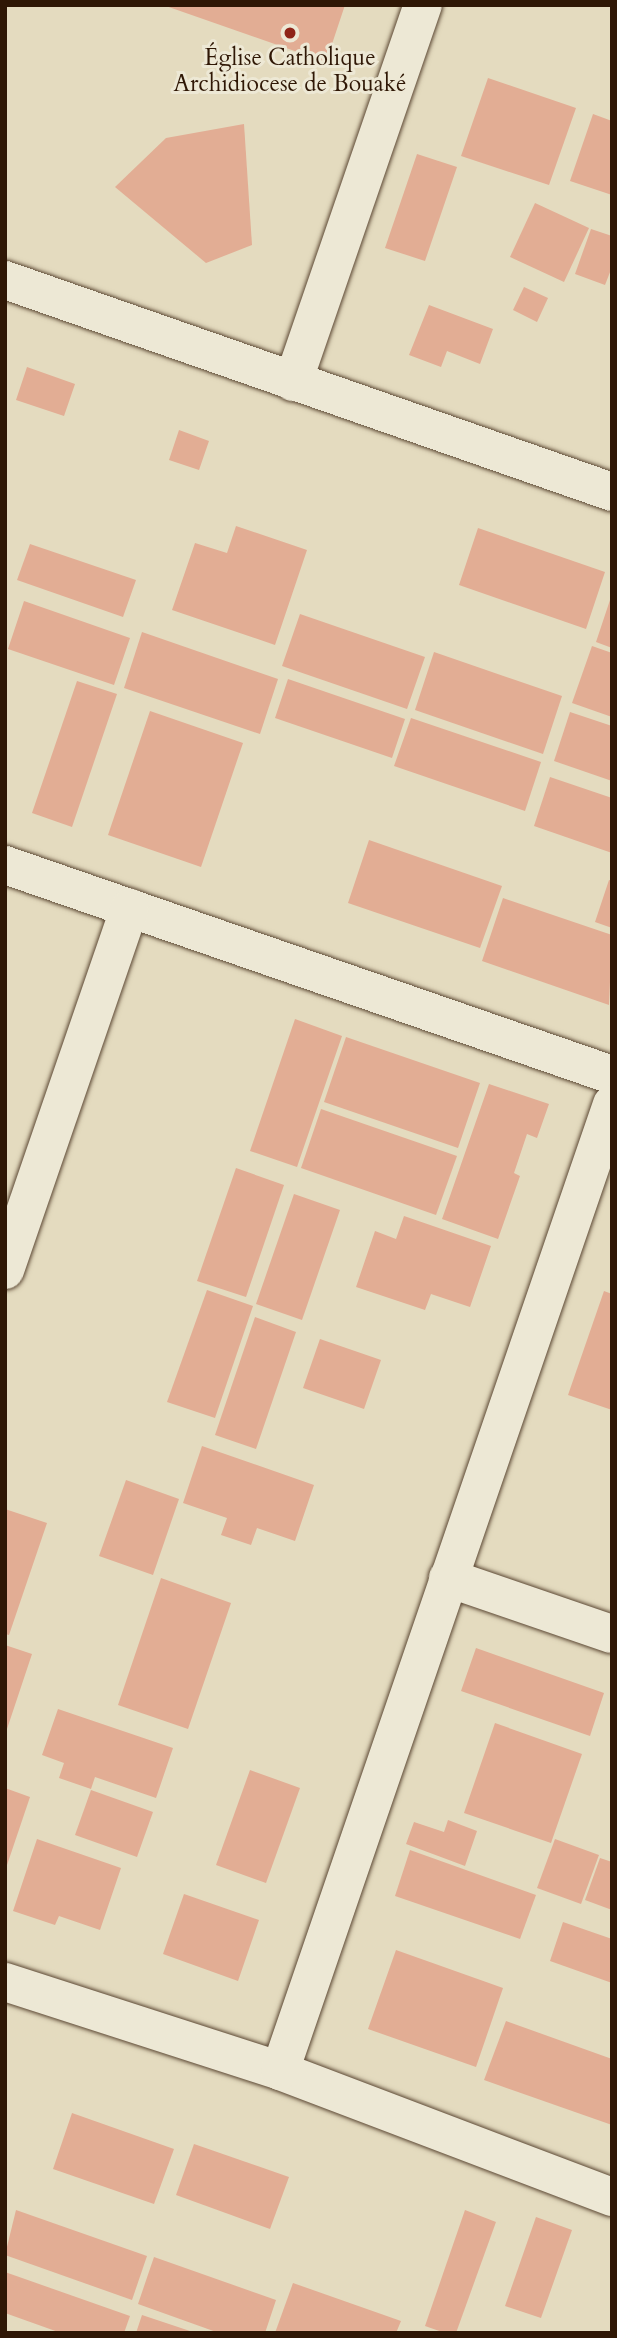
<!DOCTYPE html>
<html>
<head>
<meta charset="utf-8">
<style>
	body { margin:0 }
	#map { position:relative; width:617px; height:2338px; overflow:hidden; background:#e4dbbf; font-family:Cardo,serif }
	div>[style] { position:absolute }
	.building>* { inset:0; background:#e2ad94 }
	.roads { filter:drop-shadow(0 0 2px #5c4834) drop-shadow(0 0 2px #5c4834) }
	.street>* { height:38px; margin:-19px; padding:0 19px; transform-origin:19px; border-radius:19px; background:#ede8d5 }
	.secondary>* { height:38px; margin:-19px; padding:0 19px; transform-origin:19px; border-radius:19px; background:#ede8d5 }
	.dots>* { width:19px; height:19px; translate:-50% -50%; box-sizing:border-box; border:4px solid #ede8d5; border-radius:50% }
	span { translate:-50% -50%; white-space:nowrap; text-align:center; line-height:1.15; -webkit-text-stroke:6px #ede8d5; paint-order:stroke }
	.poi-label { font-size:23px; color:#2f1705 }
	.frame { position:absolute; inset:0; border:7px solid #2f1705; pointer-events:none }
</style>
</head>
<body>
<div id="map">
	<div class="building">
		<i style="clip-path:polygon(163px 5px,345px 5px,326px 62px)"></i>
		<i style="clip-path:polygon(488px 78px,576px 108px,549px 185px,461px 156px)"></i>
		<i style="clip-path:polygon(593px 114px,612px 121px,612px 195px,570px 181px)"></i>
		<i style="clip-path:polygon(244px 124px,252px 245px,206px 263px,115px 187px,166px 138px)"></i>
		<i style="clip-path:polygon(417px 154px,457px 167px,425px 261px,385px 248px)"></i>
		<i style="clip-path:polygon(535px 203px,589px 228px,564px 282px,510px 257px)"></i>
		<i style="clip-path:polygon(591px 229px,612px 236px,612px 267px,605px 285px,575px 274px)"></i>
		<i style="clip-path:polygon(524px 287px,548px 298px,537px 322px,513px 310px)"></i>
		<i style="clip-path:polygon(429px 305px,493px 329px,480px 364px,447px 351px,441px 367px,409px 355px)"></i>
		<i style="clip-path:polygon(27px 367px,75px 384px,64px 416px,16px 400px)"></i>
		<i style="clip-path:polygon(179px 430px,209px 441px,199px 470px,169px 460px)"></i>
		<i style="clip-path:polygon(236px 526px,307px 550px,275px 645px,172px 610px,195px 543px,227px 553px)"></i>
		<i style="clip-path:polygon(478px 528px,605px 572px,586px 629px,459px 585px)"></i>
		<i style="clip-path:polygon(30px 544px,136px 580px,123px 617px,17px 580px)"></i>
		<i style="clip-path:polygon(611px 597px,612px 597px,612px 648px,596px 642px)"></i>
		<i style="clip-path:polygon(24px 601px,130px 638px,114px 685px,8px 649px)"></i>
		<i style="clip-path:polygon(300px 614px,425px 657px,407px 709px,282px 666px)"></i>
		<i style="clip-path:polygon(142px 632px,278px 679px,260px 734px,124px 688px)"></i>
		<i style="clip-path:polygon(592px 646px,612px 653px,612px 717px,572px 703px)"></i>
		<i style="clip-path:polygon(434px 652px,562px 696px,543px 754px,415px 710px)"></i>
		<i style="clip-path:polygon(288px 679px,405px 719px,392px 758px,275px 718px)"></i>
		<i style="clip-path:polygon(77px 681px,117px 694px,72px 827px,32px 813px)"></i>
		<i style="clip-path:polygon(150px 711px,243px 743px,201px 867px,108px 835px)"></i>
		<i style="clip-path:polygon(570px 712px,612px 726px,612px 781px,554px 761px)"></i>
		<i style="clip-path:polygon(411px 718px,541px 762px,525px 811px,394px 766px)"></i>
		<i style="clip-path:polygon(550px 777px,612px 798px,612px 853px,534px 826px)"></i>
		<i style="clip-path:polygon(369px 840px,502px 886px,480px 948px,348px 903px)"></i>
		<i style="clip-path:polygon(609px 880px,612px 881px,612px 928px,595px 922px)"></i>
		<i style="clip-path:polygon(503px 898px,612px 935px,609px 1005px,482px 961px)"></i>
		<i style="clip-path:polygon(295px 1019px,342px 1036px,297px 1167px,250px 1151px)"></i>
		<i style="clip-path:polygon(346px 1037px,480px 1083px,458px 1148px,324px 1102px)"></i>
		<i style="clip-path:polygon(489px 1084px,549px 1104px,537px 1138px,527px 1134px,514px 1173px,520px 1176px,498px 1239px,442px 1219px)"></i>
		<i style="clip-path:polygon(321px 1109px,457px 1156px,436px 1215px,301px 1168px)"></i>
		<i style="clip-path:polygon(236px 1168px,284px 1185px,246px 1297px,197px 1281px)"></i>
		<i style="clip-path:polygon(294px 1194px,340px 1210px,302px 1320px,256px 1304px)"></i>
		<i style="clip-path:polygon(404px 1216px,491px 1246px,470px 1307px,431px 1294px,425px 1310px,356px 1287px,375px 1231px,396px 1239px)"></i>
		<i style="clip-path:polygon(207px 1290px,253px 1306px,215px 1418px,167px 1402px)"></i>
		<i style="clip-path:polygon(604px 1291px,612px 1294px,612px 1410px,568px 1395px)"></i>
		<i style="clip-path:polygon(255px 1317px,296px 1332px,256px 1449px,215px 1435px)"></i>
		<i style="clip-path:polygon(320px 1339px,381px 1360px,364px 1409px,303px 1388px)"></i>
		<i style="clip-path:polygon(202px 1446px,314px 1485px,295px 1541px,257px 1528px,251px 1545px,221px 1535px,227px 1518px,183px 1503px)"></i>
		<i style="clip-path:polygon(126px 1480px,179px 1499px,153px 1575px,99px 1556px)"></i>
		<i style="clip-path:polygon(5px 1509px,47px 1523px,9px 1635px,5px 1634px)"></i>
		<i style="clip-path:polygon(161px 1578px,231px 1603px,188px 1729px,118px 1705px)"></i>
		<i style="clip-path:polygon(5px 1645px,32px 1654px,6px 1732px,5px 1732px)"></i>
		<i style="clip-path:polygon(476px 1648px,604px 1693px,590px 1736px,461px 1691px)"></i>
		<i style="clip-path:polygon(58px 1709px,173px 1748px,156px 1798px,95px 1777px,91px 1789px,59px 1778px,64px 1763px,42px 1755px)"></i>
		<i style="clip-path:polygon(495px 1723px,582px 1754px,551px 1843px,464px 1813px)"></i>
		<i style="clip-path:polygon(250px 1770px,300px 1788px,266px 1883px,216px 1865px)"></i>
		<i style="clip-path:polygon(5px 1788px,30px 1797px,6px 1868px,5px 1868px)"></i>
		<i style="clip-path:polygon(91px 1790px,153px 1812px,137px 1857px,75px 1835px)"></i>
		<i style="clip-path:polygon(448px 1820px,477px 1831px,465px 1866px,406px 1844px,414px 1822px,444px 1832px)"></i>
		<i style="clip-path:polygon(37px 1839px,121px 1868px,100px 1930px,59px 1916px,55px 1925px,13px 1911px)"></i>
		<i style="clip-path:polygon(555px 1839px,599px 1855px,581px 1904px,537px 1888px)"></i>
		<i style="clip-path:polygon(410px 1850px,536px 1895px,520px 1939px,395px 1896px)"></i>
		<i style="clip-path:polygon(600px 1858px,612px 1862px,612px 1910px,585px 1900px)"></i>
		<i style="clip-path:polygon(184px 1894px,259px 1920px,238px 1981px,163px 1954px)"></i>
		<i style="clip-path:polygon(563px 1922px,612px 1939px,612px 1983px,550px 1961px)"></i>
		<i style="clip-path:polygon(396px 1950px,503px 1988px,476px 2067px,368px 2029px)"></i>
		<i style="clip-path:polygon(506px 2021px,612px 2059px,612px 2125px,484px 2080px)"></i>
		<i style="clip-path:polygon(72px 2113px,174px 2149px,154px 2204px,53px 2169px)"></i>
		<i style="clip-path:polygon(194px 2144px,289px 2177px,270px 2229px,176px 2195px)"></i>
		<i style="clip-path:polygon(16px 2210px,147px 2256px,132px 2300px,5px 2255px)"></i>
		<i style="clip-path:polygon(465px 2210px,496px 2222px,456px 2333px,445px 2333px,425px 2326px)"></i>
		<i style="clip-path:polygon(536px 2217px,572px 2230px,541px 2318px,505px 2306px)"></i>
		<i style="clip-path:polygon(154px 2257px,276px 2300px,265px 2333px,219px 2333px,138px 2304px)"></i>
		<i style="clip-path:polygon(5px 2272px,130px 2316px,124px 2333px,61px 2333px,5px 2313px)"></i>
		<i style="clip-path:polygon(293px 2283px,401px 2321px,396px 2333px,275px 2333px)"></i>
		<i style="clip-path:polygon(142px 2315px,193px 2332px,193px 2333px,136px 2333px)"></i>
	</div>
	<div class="roads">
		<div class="street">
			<i style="left:293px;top:382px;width:399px;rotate:-71deg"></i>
			<i style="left:5px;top:865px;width:642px;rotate:19.08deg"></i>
			<i style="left:5px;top:1270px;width:383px;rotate:-71deg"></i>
			<i style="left:448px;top:1578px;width:173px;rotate:18.9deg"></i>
			<i style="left:5px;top:1982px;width:289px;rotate:17.9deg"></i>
			<i style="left:280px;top:2071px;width:355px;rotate:20.8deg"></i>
			<i style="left:280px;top:2071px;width:1022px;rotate:-71.05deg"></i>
		</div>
		<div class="secondary">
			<i style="left:5px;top:280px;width:643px;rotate:19.25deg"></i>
		</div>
	</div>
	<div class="dots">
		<i style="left:290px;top:33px;background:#8f2418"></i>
	</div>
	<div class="poi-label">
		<span style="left:290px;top:71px">Église Catholique<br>Archidiocese de Bouaké</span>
	</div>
	<div class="frame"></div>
</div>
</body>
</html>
